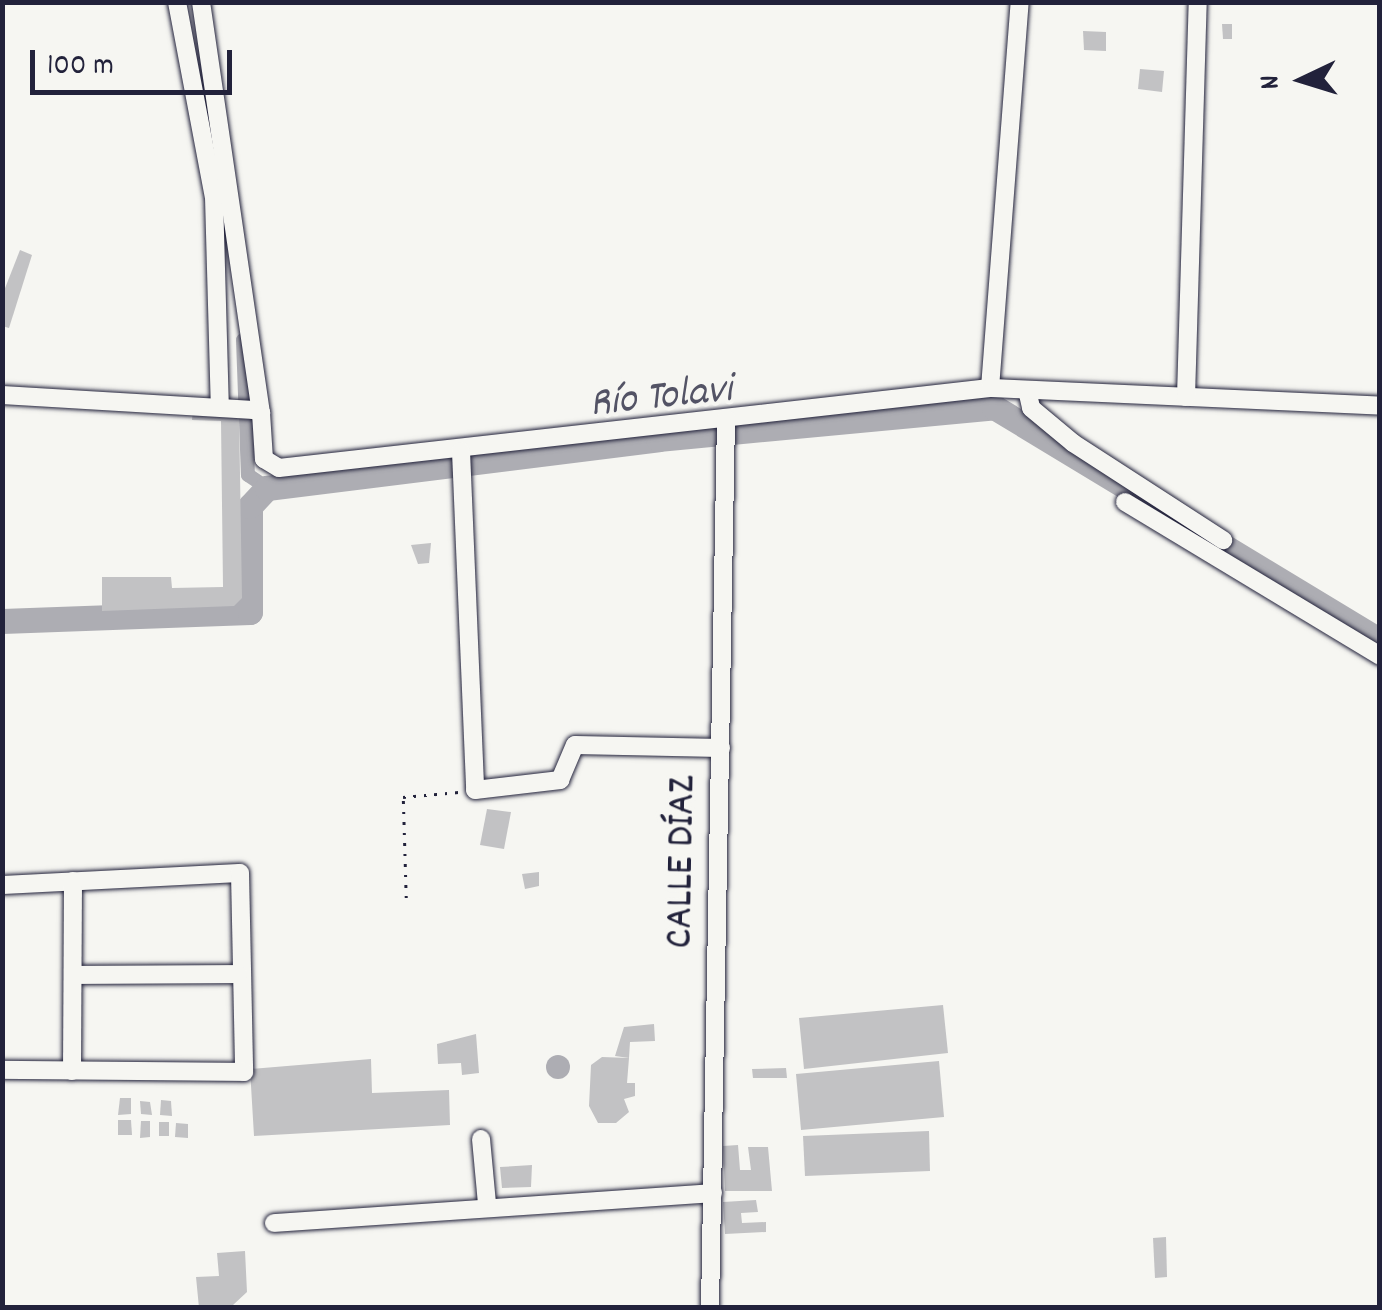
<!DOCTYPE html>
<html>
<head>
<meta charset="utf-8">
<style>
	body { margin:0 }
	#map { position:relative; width:1382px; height:1310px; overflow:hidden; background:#f6f6f2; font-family:Dekko,sans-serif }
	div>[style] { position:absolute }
	.water>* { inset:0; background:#adadb3 }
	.round { border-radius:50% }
	.canal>* { height:14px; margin:-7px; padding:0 7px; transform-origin:7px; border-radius:7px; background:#adadb3 }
	.river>* { height:25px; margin:-12.5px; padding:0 12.5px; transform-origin:12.5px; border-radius:12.5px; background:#adadb3 }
	.building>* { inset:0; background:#c2c2c4 }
	.path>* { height:2.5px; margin-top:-1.25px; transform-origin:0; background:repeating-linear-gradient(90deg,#22223b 0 2.5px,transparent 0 10.5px) }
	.roads { filter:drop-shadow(0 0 2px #22223b) drop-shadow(0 0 2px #22223b) }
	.minor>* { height:18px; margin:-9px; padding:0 9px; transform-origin:9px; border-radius:9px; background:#f6f6f2 }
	span { translate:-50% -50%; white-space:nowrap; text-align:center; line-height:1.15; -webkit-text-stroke:8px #f6f6f2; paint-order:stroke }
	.street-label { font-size:40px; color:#22223b }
	.water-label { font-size:42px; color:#535365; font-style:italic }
	.frame { position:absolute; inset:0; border:5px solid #22223b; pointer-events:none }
	.north { position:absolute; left:1252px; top:30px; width:100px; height:100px; -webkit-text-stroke:8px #f6f6f2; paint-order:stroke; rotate:266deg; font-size:28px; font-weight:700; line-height:40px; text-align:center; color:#22223b }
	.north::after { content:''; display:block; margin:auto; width:35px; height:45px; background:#22223b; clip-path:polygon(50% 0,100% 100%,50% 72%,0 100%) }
	.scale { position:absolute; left:30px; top:50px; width:202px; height:45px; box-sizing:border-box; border:5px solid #22223b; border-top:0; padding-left:12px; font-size:30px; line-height:35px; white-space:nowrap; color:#22223b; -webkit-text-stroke:8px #f6f6f2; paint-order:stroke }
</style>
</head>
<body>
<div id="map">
	<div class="water">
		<i class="round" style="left:546px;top:1055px;width:24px;height:24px"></i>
	</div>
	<div class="canal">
		<i style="left:243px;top:340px;width:135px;rotate:87.9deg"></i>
		<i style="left:248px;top:475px;width:23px;rotate:34deg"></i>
	</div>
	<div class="river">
		<i style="left:2px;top:621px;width:248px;rotate:-2.1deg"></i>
		<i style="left:250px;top:612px;width:106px;rotate:-90deg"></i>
		<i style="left:250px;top:506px;width:25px;rotate:-47deg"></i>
		<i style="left:267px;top:488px;width:394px;rotate:-7.1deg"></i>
		<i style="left:658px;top:439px;width:338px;rotate:-5.4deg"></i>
		<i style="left:994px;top:407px;width:451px;rotate:31.2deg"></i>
	</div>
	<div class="building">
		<i style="clip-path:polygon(1222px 24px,1232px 24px,1232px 39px,1223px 39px)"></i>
		<i style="clip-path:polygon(1083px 31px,1106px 32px,1106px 51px,1084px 50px)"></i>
		<i style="clip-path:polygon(1140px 69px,1164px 71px,1162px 92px,1138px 89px)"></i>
		<i style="clip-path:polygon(20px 250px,32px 255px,9px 328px,2px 326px,2px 296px)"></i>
		<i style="clip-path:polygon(193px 409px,239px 412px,242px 598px,234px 606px,102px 611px,102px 577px,171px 577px,172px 588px,223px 587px,221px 421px,192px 420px)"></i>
		<i style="clip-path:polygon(431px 543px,429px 563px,418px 564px,411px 545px)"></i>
		<i style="clip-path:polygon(487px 809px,511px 812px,504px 849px,480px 845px)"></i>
		<i style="clip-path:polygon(539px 872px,539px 886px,525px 889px,522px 874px)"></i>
		<i style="clip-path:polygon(943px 1005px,948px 1053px,804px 1069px,799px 1018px)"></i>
		<i style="clip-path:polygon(654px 1024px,655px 1041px,630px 1042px,629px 1058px,615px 1056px,624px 1027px)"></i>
		<i style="clip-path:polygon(476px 1034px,479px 1073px,462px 1075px,461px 1063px,438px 1064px,437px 1044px)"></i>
		<i style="clip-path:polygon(602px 1057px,629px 1058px,627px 1083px,635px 1083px,635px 1096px,624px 1099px,629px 1112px,616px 1123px,598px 1123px,589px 1106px,591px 1065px)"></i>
		<i style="clip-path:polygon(371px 1059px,372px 1093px,449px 1090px,450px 1125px,254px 1136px,250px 1069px)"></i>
		<i style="clip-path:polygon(939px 1061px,944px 1117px,801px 1130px,796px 1074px)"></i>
		<i style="clip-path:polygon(786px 1068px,787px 1078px,753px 1078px,752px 1069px)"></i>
		<i style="clip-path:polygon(120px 1098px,131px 1098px,131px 1114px,118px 1115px)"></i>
		<i style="clip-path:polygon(161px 1100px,171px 1101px,172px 1116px,160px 1115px)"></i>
		<i style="clip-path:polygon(140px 1101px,150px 1102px,152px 1115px,141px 1114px)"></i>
		<i style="clip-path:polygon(118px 1120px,131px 1120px,132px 1135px,118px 1135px)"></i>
		<i style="clip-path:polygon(141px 1121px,150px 1121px,150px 1137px,140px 1138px)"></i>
		<i style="clip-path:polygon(159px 1122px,169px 1122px,169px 1136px,159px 1136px)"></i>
		<i style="clip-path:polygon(176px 1123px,188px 1124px,188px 1138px,175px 1137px)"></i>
		<i style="clip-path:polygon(929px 1131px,930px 1171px,805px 1176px,803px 1136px)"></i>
		<i style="clip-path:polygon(738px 1145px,740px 1170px,751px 1170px,748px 1147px,768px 1147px,772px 1191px,725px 1191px,723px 1146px)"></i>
		<i style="clip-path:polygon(532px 1165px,531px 1187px,502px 1188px,500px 1167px)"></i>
		<i style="clip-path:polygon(756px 1200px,758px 1212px,741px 1213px,742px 1223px,766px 1222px,766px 1232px,725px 1234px,723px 1202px)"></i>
		<i style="clip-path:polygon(1166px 1237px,1167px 1277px,1155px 1278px,1153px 1238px)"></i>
		<i style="clip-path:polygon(245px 1251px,247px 1292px,233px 1305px,199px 1308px,196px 1277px,219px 1276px,217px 1253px)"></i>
	</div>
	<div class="path">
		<i style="left:406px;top:898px;width:101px;rotate:-91.7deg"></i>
		<i style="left:403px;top:797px;width:56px;rotate:-5.1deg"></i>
	</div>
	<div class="roads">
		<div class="minor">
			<i style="left:177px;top:2px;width:198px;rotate:79.3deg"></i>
			<i style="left:214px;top:197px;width:210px;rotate:88.4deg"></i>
			<i style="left:201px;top:2px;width:415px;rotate:81.7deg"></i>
			<i style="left:990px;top:388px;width:387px;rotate:-85.6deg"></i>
			<i style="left:1027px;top:390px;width:18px;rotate:77deg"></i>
			<i style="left:1031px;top:408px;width:55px;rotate:39.8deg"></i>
			<i style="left:1073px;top:443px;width:179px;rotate:32.9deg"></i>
			<i style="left:2px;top:395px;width:252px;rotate:3.4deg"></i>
			<i style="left:254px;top:410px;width:8px;rotate:23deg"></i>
			<i style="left:261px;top:413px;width:46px;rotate:86.3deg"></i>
			<i style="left:264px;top:459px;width:17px;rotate:31deg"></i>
			<i style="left:279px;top:468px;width:715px;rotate:-6.42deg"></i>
			<i style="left:990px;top:388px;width:390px;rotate:2.6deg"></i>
			<i style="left:1186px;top:397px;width:395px;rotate:-88.3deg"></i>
			<i style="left:461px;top:451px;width:339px;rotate:87.6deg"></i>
			<i style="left:475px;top:790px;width:86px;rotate:-6.7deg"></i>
			<i style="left:560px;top:780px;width:38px;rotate:-67deg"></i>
			<i style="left:575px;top:745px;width:146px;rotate:1.2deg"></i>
			<i style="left:1125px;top:502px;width:298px;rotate:31.1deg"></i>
			<i style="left:2px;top:885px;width:238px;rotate:-2.9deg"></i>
			<i style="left:240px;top:873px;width:199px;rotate:88.8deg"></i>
			<i style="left:244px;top:1072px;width:242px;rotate:-179.5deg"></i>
			<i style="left:74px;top:975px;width:164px;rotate:-0.3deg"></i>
			<i style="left:72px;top:1071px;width:190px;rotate:-89.7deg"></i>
			<i style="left:481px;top:1139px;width:65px;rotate:84.7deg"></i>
			<i style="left:274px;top:1223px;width:440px;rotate:-3.9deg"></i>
			<i style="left:710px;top:1308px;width:890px;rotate:-88.97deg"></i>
		</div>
	</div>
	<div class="street-label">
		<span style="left:684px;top:862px;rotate:-89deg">CALLE DÍAZ</span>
	</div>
	<div class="water-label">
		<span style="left:661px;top:399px;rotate:-6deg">Río Tolavi</span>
	</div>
	<div class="frame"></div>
	<div class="north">N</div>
	<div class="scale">100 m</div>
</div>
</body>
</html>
